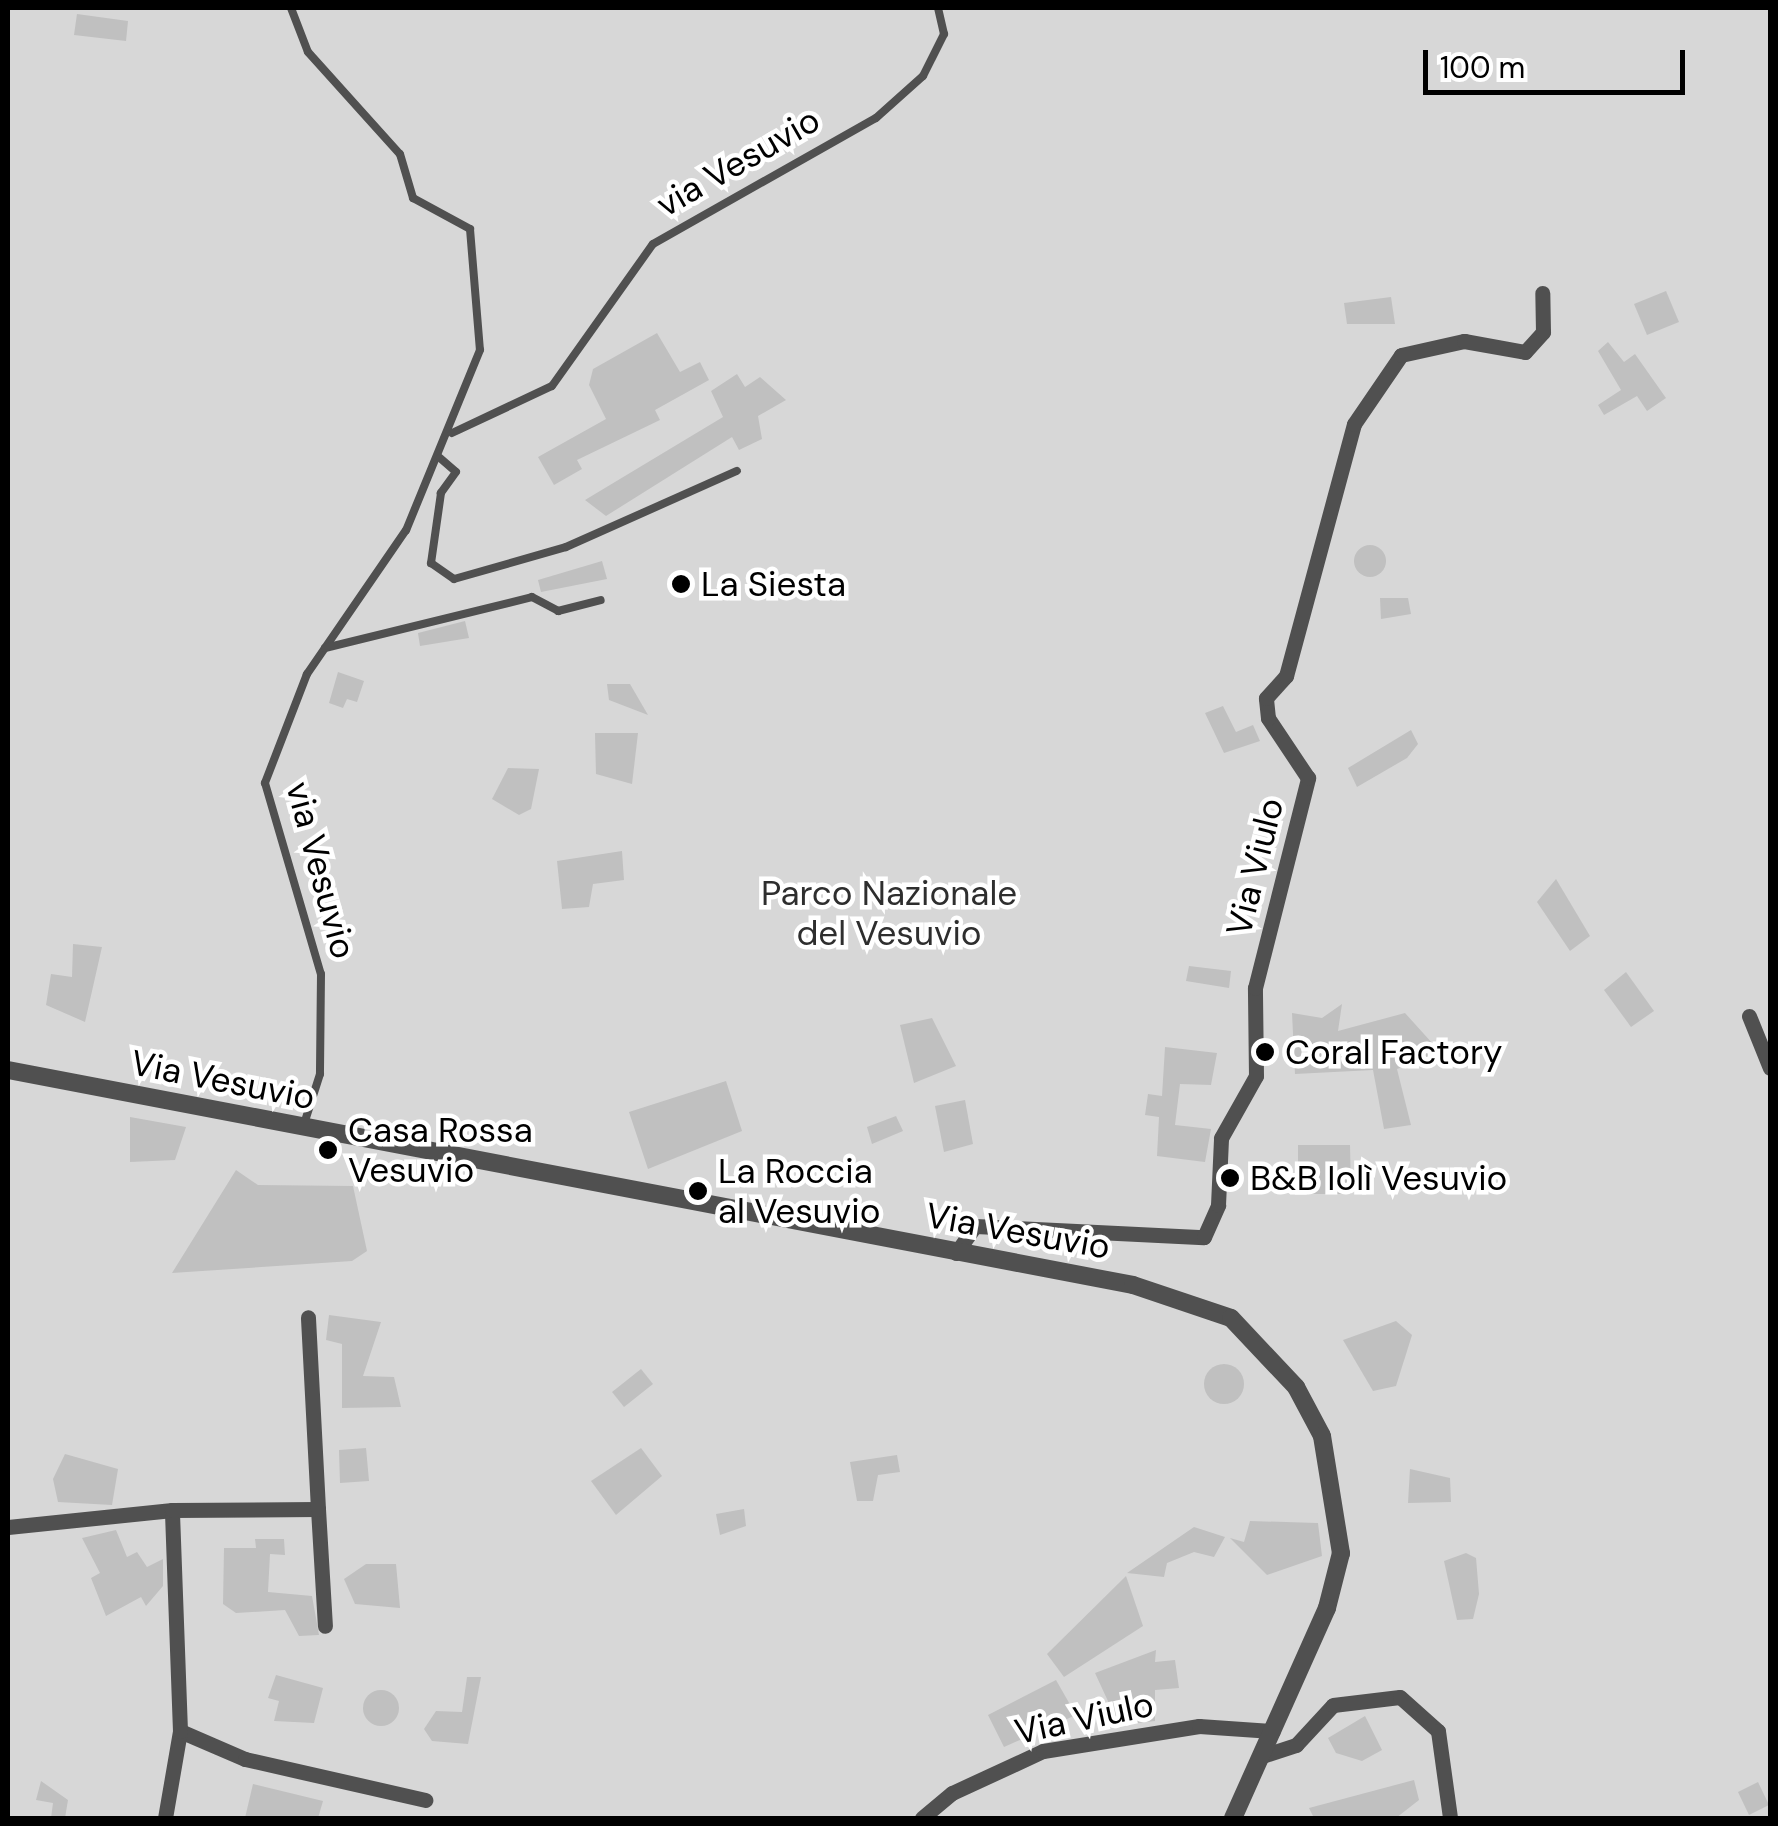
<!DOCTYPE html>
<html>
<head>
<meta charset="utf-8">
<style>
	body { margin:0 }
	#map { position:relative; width:1778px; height:1826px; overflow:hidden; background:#fff; font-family:"DM Sans",sans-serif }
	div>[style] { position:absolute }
	.green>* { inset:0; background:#d7d7d7 }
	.building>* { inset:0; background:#c0c0c0 }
	.round { border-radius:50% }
	.service>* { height:8px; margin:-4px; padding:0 4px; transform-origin:4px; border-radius:4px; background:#505050 }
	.minor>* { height:15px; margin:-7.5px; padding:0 7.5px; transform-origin:7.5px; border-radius:7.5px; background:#505050 }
	.tertiary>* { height:18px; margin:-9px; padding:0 9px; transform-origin:9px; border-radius:9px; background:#505050 }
	.dots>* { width:28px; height:28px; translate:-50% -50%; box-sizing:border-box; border:5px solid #fff; border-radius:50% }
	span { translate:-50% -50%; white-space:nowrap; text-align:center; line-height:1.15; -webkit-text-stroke:9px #fff; paint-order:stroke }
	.street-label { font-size:35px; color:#000 }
	.poi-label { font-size:35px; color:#000 }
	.left { translate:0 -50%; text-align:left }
	.park-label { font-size:35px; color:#2e2e2e }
	.frame { position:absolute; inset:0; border:10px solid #000; pointer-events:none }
	.scale { position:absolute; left:1423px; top:50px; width:262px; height:45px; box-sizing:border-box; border:5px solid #000; border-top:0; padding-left:12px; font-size:30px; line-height:35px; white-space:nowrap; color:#000; -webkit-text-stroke:8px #fff; paint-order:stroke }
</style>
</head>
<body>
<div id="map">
	<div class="green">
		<i style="clip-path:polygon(8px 8px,1770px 8px,1770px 1818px,8px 1818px)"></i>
	</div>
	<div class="building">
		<i style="clip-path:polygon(77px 14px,128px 21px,126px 41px,74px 35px)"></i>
		<i style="clip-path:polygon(1666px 291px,1679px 322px,1647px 335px,1634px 304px)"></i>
		<i style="clip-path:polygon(1391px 297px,1395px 324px,1347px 324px,1344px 303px)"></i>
		<i style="clip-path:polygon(657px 333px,680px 372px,700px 362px,709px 380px,655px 410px,660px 420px,577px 460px,582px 469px,554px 485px,538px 457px,606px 419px,589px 385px,593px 369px)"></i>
		<i style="clip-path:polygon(1608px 342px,1624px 362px,1635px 354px,1666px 398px,1647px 411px,1637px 396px,1604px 415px,1598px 405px,1621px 390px,1598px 351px)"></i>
		<i style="clip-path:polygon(737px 374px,745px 387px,760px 377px,786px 400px,758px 416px,762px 439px,739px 450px,732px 437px,606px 516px,585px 500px,723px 417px,711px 391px)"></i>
		<i class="round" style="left:1354px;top:545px;width:32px;height:32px"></i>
		<i style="clip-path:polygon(602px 561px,607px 579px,541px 592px,538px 580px)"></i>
		<i style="clip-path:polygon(1380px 598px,1408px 598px,1411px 614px,1381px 619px)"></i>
		<i style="clip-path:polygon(465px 621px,469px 638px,420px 646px,418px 633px)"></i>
		<i style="clip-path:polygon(338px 672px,364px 681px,357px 702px,347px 699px,343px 708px,329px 703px)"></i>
		<i style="clip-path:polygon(607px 684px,630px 684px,648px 715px,609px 700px)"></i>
		<i style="clip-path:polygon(1223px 706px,1236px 732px,1253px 725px,1260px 741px,1224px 753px,1205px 713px)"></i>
		<i style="clip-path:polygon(1411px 730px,1418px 744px,1407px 758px,1357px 787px,1348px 768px)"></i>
		<i style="clip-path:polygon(595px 733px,638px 733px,632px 784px,596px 774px)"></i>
		<i style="clip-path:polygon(508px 768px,539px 769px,531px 809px,519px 815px,492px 799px)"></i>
		<i style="clip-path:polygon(622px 851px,624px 880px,593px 884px,589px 907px,562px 909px,557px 861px)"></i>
		<i style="clip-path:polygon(1556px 879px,1590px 936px,1570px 951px,1537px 902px)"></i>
		<i style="clip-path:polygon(73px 944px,102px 947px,85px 1022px,46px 1005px,51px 974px,72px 977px)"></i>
		<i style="clip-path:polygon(1189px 966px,1231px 971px,1229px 988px,1186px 981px)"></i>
		<i style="clip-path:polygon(1626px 972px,1654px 1011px,1631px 1027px,1604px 990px)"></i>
		<i style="clip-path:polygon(1342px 1004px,1338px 1031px,1405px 1013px,1433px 1044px,1434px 1056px,1397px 1069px,1411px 1125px,1384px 1129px,1373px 1070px,1295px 1074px,1292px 1013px,1322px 1018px)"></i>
		<i style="clip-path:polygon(932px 1018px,956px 1066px,914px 1083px,900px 1025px)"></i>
		<i style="clip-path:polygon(1165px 1047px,1217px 1053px,1211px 1085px,1180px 1084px,1175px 1125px,1211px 1129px,1205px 1162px,1157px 1156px,1159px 1117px,1145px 1115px,1148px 1094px,1162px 1096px)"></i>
		<i style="clip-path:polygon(726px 1081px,742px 1131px,648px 1169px,629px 1112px)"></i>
		<i style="clip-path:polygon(965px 1100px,973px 1144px,944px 1152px,935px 1106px)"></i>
		<i style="clip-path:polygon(896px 1116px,903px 1131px,872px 1144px,867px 1127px)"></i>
		<i style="clip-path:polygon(130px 1117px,186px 1127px,175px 1160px,130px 1162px)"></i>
		<i style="clip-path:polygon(1298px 1145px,1350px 1145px,1351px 1194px,1298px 1194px)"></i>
		<i style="clip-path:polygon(236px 1170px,258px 1185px,353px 1186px,367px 1251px,352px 1261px,172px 1273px)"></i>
		<i style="clip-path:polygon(329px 1315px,381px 1322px,363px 1376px,394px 1377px,401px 1407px,342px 1408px,342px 1344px,326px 1340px)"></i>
		<i style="clip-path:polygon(1396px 1321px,1412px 1335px,1396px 1386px,1373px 1391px,1343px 1340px)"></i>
		<i class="round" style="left:1204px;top:1364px;width:40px;height:40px"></i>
		<i style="clip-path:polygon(641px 1369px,653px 1384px,624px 1407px,612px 1392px)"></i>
		<i style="clip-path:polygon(366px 1448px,369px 1481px,340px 1483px,339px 1450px)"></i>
		<i style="clip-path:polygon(641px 1448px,662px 1476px,616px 1515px,591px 1481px)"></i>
		<i style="clip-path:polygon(65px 1454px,118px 1469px,112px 1505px,58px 1502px,53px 1479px)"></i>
		<i style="clip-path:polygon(897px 1455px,900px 1472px,878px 1475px,873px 1501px,857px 1501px,850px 1462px)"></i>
		<i style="clip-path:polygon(1410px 1469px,1450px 1478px,1451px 1502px,1408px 1503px)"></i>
		<i style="clip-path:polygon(744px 1509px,746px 1526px,720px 1535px,716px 1514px)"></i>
		<i style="clip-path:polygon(1250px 1521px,1318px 1523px,1322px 1556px,1267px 1575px,1230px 1538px,1244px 1542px)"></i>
		<i style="clip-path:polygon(1194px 1527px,1225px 1537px,1214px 1557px,1194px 1552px,1167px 1563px,1164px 1577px,1127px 1573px)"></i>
		<i style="clip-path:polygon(116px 1530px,127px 1557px,137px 1552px,147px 1567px,163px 1559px,163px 1586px,146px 1606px,141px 1597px,106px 1616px,91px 1578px,100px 1573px,82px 1538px)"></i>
		<i style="clip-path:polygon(255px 1539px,284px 1539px,285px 1555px,270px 1554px,268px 1592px,312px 1596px,319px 1635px,299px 1636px,285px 1610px,236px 1613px,223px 1604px,224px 1548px,256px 1548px)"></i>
		<i style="clip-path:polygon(1466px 1553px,1476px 1558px,1479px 1594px,1473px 1619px,1457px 1620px,1444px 1561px)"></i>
		<i style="clip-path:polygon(366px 1564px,396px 1564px,400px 1608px,355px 1604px,344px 1579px)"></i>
		<i style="clip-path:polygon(1126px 1576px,1143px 1626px,1064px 1677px,1047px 1654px)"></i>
		<i style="clip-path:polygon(1156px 1650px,1155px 1662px,1175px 1660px,1179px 1688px,1155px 1690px,1155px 1721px,1119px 1725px,1095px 1673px)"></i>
		<i style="clip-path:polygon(276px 1675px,323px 1688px,314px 1723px,274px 1721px,279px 1701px,268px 1698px)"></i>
		<i style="clip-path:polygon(467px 1677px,481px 1677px,468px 1744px,432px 1741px,424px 1729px,436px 1711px,462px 1712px)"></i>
		<i style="clip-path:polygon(1056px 1680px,1076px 1715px,1004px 1747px,988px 1715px)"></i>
		<i class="round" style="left:363px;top:1690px;width:36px;height:36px"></i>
		<i style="clip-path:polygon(1365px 1716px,1382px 1750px,1362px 1761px,1336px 1753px,1328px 1738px)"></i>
		<i style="clip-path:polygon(1414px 1780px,1419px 1800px,1396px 1818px,1314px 1818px,1309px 1808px)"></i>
		<i style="clip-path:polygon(41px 1781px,68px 1800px,65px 1818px,51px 1818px,53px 1803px,36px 1800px)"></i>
		<i style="clip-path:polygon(1758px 1782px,1769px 1805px,1749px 1815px,1738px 1792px)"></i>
		<i style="clip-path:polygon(253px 1784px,323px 1801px,318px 1818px,245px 1818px)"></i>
	</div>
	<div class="service">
		<i style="left:291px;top:8px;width:47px;rotate:68.9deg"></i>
		<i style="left:308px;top:52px;width:137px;rotate:48deg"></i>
		<i style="left:400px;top:154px;width:46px;rotate:73.5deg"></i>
		<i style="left:413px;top:198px;width:65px;rotate:28.5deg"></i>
		<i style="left:470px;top:229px;width:121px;rotate:85.3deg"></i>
		<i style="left:480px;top:350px;width:195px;rotate:112.3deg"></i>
		<i style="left:406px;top:530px;width:175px;rotate:124.5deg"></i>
		<i style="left:307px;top:674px;width:117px;rotate:111.1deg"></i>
		<i style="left:265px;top:783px;width:199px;rotate:73.7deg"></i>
		<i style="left:321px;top:974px;width:100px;rotate:90.6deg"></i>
		<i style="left:320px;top:1074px;width:52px;rotate:107.7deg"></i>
		<i style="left:452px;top:433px;width:110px;rotate:-25.2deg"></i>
		<i style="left:552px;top:386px;width:174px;rotate:-54.6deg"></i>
		<i style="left:653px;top:244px;width:256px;rotate:-29.5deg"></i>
		<i style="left:876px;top:118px;width:63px;rotate:-41.8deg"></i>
		<i style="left:923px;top:76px;width:47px;rotate:-63.4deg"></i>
		<i style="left:944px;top:34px;width:27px;rotate:-103deg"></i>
		<i style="left:440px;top:458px;width:21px;rotate:41deg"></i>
		<i style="left:456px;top:472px;width:26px;rotate:126deg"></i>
		<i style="left:441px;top:493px;width:71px;rotate:98.1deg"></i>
		<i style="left:431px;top:563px;width:28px;rotate:35deg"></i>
		<i style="left:454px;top:579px;width:116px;rotate:-15.9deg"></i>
		<i style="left:566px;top:547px;width:187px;rotate:-24deg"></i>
		<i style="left:325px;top:648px;width:213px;rotate:-13.8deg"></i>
		<i style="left:532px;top:597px;width:30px;rotate:28deg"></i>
		<i style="left:558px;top:611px;width:44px;rotate:-14.3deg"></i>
	</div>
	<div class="minor">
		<i style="left:1749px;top:1016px;width:56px;rotate:68deg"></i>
		<i style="left:956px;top:1253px;width:33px;rotate:-55deg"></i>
		<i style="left:975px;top:1226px;width:229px;rotate:2.8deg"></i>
		<i style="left:1204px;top:1237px;width:35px;rotate:-66deg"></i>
		<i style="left:1218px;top:1205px;width:67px;rotate:-87.4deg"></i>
		<i style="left:1221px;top:1138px;width:71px;rotate:-60.6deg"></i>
		<i style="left:1256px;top:1076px;width:88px;rotate:-90.7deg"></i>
		<i style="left:1255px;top:988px;width:217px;rotate:-75.8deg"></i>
		<i style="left:1308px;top:778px;width:72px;rotate:-123.7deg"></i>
		<i style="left:1268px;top:718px;width:20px;rotate:-96deg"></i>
		<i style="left:1266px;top:698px;width:30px;rotate:-48deg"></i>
		<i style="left:1286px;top:676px;width:261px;rotate:-74.9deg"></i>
		<i style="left:1354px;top:424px;width:83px;rotate:-55.7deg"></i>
		<i style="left:1401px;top:355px;width:65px;rotate:-12.5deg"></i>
		<i style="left:1464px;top:341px;width:62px;rotate:10.2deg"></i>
		<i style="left:1525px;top:352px;width:27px;rotate:-48deg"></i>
		<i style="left:1543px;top:332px;width:39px;rotate:-91deg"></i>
		<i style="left:318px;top:1509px;width:117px;rotate:86.6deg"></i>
		<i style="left:8px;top:1527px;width:165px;rotate:-5.9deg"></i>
		<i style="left:180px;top:1731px;width:71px;rotate:23.3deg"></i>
		<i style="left:245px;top:1759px;width:185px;rotate:12.8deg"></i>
		<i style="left:1262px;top:1756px;width:36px;rotate:-18deg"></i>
		<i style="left:1296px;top:1745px;width:54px;rotate:-47.2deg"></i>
		<i style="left:1333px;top:1705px;width:67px;rotate:-6.8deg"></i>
		<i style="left:1400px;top:1697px;width:51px;rotate:41.8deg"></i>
		<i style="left:1438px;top:1731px;width:88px;rotate:82.1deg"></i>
		<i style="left:165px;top:1818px;width:88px;rotate:-80.2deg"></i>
		<i style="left:180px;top:1731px;width:221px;rotate:-92.1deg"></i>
		<i style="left:172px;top:1510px;width:146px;rotate:-0.4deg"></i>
		<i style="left:318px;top:1509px;width:192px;rotate:-93deg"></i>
		<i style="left:922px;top:1818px;width:39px;rotate:-40deg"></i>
		<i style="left:952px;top:1793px;width:100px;rotate:-24.8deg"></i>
		<i style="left:1043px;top:1751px;width:158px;rotate:-9.1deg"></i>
		<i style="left:1199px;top:1726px;width:74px;rotate:3.9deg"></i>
	</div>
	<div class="tertiary">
		<i style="left:8px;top:1070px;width:1145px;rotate:10.82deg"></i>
		<i style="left:1133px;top:1285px;width:103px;rotate:18.6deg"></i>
		<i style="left:1231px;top:1318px;width:95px;rotate:46.7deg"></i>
		<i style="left:1296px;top:1387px;width:55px;rotate:62deg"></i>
		<i style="left:1322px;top:1436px;width:119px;rotate:80.8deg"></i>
		<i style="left:1341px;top:1553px;width:57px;rotate:104.3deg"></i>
		<i style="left:1327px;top:1608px;width:230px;rotate:114.1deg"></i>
	</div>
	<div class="dots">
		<i style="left:681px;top:584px;background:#000"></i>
		<i style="left:1265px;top:1052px;background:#000"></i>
		<i style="left:328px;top:1150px;background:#000"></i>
		<i style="left:1230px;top:1178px;background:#000"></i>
		<i style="left:698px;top:1191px;background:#000"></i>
	</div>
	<div class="street-label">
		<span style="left:738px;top:162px;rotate:-30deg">via Vesuvio</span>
		<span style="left:1255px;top:867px;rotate:-76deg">Via Viulo</span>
		<span style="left:321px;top:870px;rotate:75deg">via Vesuvio</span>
		<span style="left:223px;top:1080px;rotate:11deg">Via Vesuvio</span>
		<span style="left:1018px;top:1231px;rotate:10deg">Via Vesuvio</span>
		<span style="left:1084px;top:1718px;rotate:-12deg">Via Viulo</span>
	</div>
	<div class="poi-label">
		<span class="left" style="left:701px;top:584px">La Siesta</span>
		<span class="left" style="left:1285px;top:1052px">Coral Factory</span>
		<span class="left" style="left:348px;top:1150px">Casa Rossa<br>Vesuvio</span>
		<span class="left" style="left:718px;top:1191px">La Roccia<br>al Vesuvio</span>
		<span class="left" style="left:1250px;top:1178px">B&amp;B Iolì Vesuvio</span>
	</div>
	<div class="park-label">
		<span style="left:889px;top:913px">Parco Nazionale<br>del Vesuvio</span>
	</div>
	<div class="frame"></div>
	<div class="scale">100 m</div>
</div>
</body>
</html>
